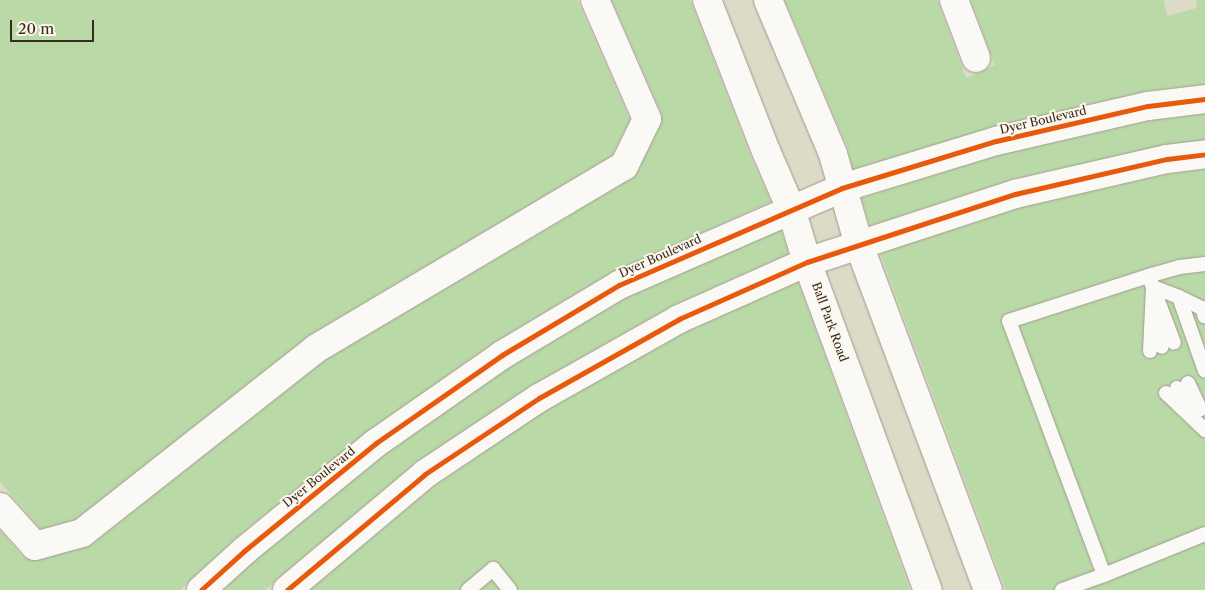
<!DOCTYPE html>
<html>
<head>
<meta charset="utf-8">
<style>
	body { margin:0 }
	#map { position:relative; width:1205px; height:590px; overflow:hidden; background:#dddac6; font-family:"Libre Caslon Text",serif }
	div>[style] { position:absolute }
	.green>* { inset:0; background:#b9d9a7 }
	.roads { filter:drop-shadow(0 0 1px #9f9b8e) drop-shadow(0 0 1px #9f9b8e) }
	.service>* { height:14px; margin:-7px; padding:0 7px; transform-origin:7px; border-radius:7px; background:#faf9f6 }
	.minor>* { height:28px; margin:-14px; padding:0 14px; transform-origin:14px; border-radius:14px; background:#faf9f6 }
	.tertiary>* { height:28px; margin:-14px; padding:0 14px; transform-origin:14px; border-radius:14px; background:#faf9f6 }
	.secondary>* { height:28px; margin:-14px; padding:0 14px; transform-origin:14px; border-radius:14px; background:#faf9f6 }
	.cycleway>* { height:5px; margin:-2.5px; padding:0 2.5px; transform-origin:2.5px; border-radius:2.5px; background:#e8590c }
	span { translate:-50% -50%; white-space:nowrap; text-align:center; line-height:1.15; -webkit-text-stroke:4px #fbf7ec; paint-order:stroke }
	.street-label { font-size:12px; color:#3b2a1e }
	.scale { position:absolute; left:10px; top:20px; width:84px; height:22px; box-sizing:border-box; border:2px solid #3b2a1e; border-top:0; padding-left:6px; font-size:15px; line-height:18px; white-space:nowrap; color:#3b2a1e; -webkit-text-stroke:4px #fbf7ec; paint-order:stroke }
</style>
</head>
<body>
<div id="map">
	<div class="green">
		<i style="clip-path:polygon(0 0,577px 0,630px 120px,612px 156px,310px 335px,76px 520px,41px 529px,0 482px)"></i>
		<i style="clip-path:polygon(612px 0,690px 0,751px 158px,771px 202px,614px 271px,495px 342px,367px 432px,235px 539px,180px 590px,0 590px,0 531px,23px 557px,37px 560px,91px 545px,325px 360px,631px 179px,638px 171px,660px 124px,661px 112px)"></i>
		<i style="clip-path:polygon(785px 0,937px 0,966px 78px,995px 65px,971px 0,1164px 0,1167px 16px,1197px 8px,1196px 0,1205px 0,1205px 84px,1147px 91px,994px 127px,853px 170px,847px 146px)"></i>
		<i style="clip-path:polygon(1205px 114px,1205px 140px,1165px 145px,1013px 179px,870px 226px,861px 198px,999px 155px,1149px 121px)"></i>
		<i style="clip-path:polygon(1205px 169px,1205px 590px,1006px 590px,880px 253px,1017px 208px,1168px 174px)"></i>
		<i style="clip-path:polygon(781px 229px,789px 254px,672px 306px,533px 385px,416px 463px,265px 590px,223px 590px,254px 561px,385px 454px,509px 367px,625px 298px)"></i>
		<i style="clip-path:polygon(798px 282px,910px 590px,310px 590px,434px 486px,546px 410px,684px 332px)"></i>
	</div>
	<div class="roads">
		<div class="service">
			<i style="left:1153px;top:287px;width:28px;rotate:21deg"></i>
			<i style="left:1179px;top:297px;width:78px;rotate:70.6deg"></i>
			<i style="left:1155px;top:293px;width:53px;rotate:69.2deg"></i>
			<i style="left:1179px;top:297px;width:25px;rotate:26deg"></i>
			<i style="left:1202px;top:308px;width:9px;rotate:72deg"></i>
			<i style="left:1158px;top:320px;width:27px;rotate:82deg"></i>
			<i style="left:1150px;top:351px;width:64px;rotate:-87.3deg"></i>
			<i style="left:1153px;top:287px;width:8px;rotate:-113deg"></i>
			<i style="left:1188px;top:383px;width:29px;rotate:65deg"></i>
			<i style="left:1177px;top:388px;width:29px;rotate:54deg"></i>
			<i style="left:1166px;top:393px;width:54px;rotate:43.5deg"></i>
			<i style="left:1104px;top:575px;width:109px;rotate:-22.1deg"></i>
			<i style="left:468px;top:590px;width:33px;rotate:-40deg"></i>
			<i style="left:493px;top:569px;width:27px;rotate:51deg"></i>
			<i style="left:1062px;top:590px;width:45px;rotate:-19.7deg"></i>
			<i style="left:1104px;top:575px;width:271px;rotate:-110.5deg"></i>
			<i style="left:1009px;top:321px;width:146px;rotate:-17.9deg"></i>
			<i style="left:1148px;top:276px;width:33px;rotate:-16deg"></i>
			<i style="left:1180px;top:267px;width:25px;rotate:-7deg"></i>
		</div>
		<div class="minor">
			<i style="left:954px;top:0;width:62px;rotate:69.2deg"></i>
			<i style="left:859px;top:245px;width:368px;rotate:69.5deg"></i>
			<i style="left:807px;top:262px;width:350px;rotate:69.8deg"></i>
			<i style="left:0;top:507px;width:52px;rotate:48.1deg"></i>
			<i style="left:35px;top:546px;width:49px;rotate:-15.5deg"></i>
			<i style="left:82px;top:533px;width:299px;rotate:-38.2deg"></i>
			<i style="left:317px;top:348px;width:357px;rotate:-30.7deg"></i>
			<i style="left:624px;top:166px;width:52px;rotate:-63.9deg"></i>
			<i style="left:647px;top:119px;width:130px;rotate:-113.6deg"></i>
		</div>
		<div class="tertiary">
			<i style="left:707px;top:0;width:162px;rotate:68.7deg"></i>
			<i style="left:766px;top:151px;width:63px;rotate:66.7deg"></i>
			<i style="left:791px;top:209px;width:55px;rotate:73.2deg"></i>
			<i style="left:768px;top:0;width:167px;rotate:67.1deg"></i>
			<i style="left:833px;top:154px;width:95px;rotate:74.1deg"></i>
		</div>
		<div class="secondary">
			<i style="left:201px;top:590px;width:58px;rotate:-42.2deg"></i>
			<i style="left:244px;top:551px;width:171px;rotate:-39.3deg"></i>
			<i style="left:376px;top:443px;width:154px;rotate:-34.9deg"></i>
			<i style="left:502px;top:355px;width:136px;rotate:-30.9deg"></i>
			<i style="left:619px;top:285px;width:243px;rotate:-23.5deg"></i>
			<i style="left:842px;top:188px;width:161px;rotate:-17deg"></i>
			<i style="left:996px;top:141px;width:156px;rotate:-13deg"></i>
			<i style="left:1148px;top:106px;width:57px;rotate:-7deg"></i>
			<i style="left:287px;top:590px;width:180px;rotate:-40deg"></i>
			<i style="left:425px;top:474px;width:137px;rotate:-33.7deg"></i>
			<i style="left:539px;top:398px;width:161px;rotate:-29.4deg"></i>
			<i style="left:679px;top:319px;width:140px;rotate:-24deg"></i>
			<i style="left:807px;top:262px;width:219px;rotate:-18.1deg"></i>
			<i style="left:1015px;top:194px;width:156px;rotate:-13deg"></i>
			<i style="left:1167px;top:159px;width:38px;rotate:-7deg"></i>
		</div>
	</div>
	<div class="cycleway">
		<i style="left:201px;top:590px;width:58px;rotate:-42.2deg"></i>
		<i style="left:244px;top:551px;width:171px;rotate:-39.3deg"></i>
		<i style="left:376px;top:443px;width:154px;rotate:-34.9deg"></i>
		<i style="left:502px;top:355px;width:136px;rotate:-30.9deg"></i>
		<i style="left:619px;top:285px;width:243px;rotate:-23.5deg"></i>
		<i style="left:842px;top:188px;width:161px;rotate:-17deg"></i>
		<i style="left:996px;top:141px;width:156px;rotate:-13deg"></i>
		<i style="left:1148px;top:106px;width:57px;rotate:-7deg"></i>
		<i style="left:287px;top:590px;width:180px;rotate:-40deg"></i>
		<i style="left:425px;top:474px;width:137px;rotate:-33.7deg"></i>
		<i style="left:539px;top:398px;width:161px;rotate:-29.4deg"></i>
		<i style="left:679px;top:319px;width:140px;rotate:-24deg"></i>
		<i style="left:807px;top:262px;width:219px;rotate:-18.1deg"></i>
		<i style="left:1015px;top:194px;width:156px;rotate:-13deg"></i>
		<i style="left:1167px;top:159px;width:38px;rotate:-7deg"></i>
	</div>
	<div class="street-label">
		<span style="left:1043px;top:120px;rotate:-13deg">Dyer Boulevard</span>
		<span style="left:660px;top:256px;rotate:-24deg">Dyer Boulevard</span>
		<span style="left:830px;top:322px;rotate:70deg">Ball Park Road</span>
		<span style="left:319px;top:477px;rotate:-39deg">Dyer Boulevard</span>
	</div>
	<div class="scale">20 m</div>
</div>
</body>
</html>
